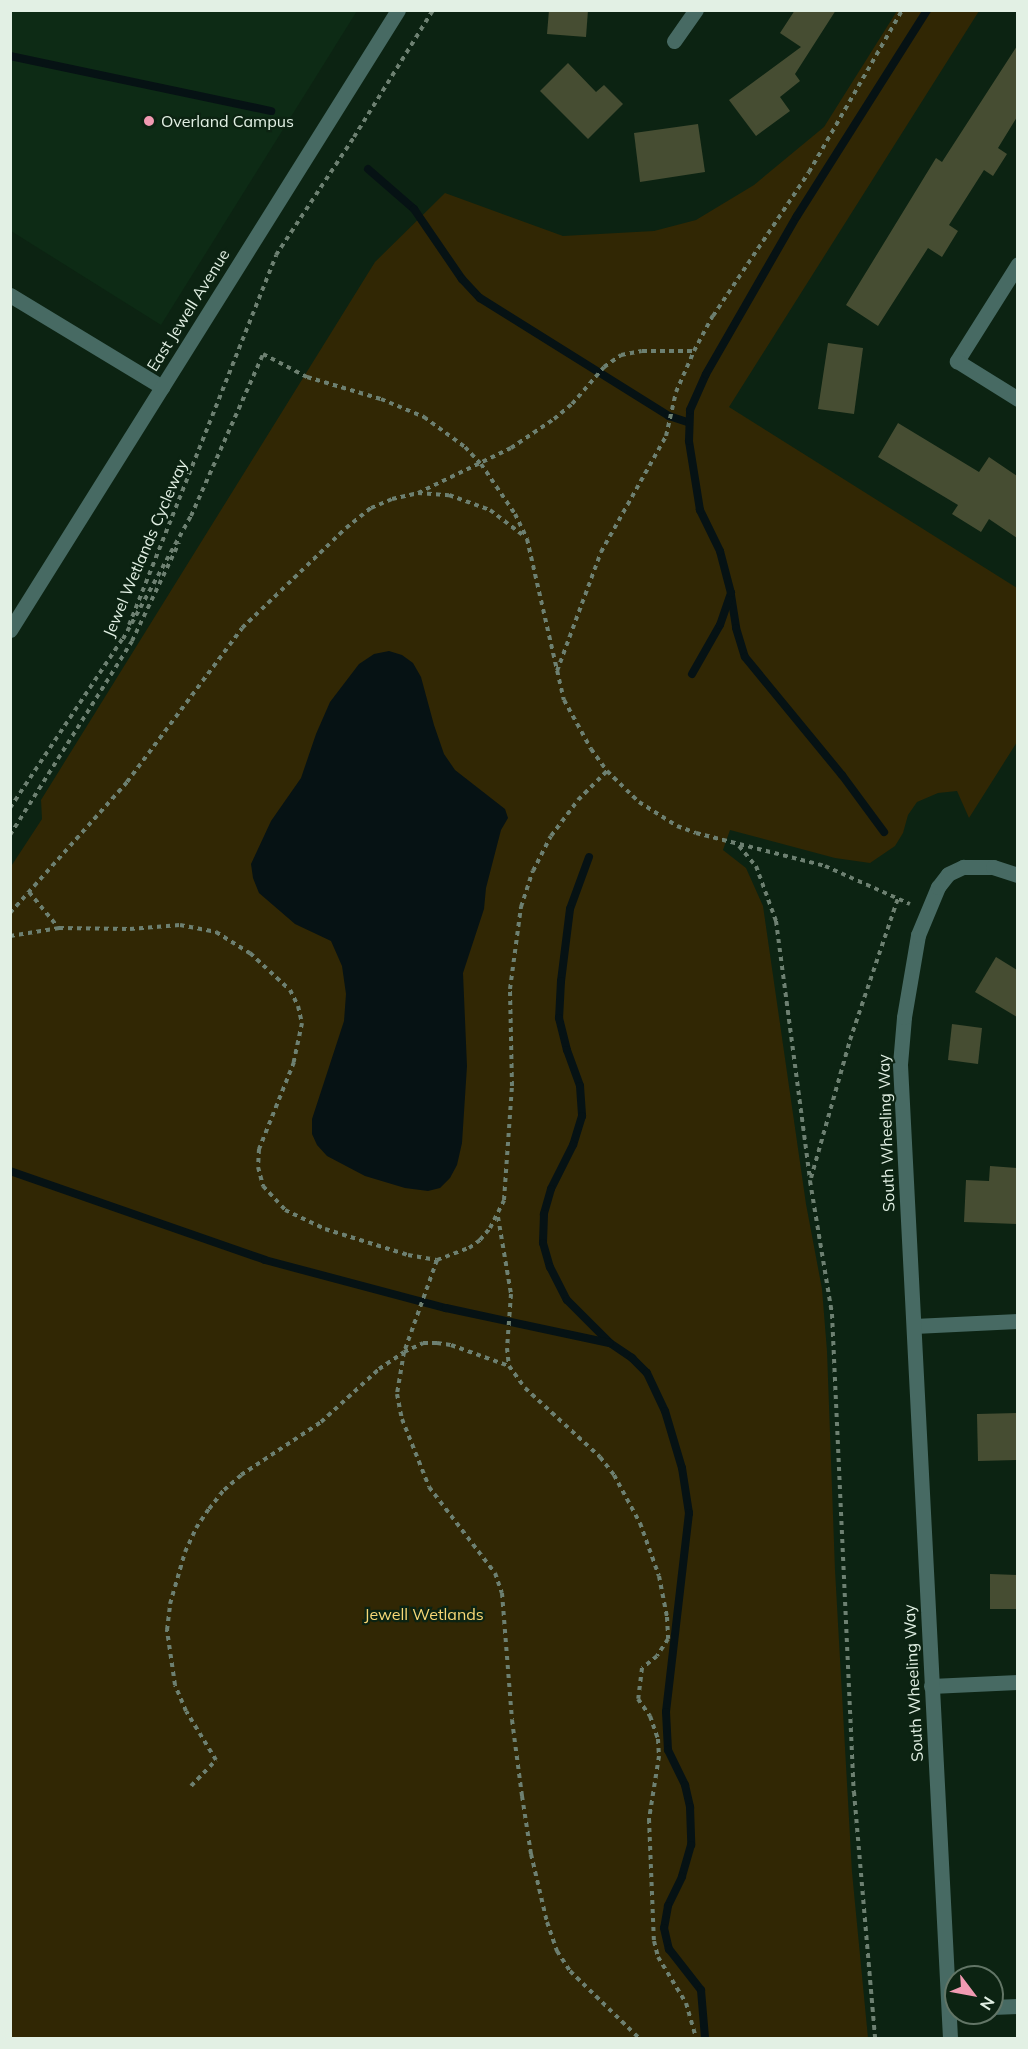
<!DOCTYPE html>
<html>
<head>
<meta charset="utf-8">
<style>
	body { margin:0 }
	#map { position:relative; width:1028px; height:2049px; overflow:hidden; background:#0c2312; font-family:Mulish,sans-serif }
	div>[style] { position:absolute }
	.built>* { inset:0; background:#0d2b15 }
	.green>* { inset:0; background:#312704 }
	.water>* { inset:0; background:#061214 }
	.stream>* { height:8px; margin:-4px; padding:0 4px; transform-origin:4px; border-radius:4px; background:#061214 }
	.building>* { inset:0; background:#464d32 }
	.path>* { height:4px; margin-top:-2px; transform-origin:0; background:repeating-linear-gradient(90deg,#6d8071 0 4.5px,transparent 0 9px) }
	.minor>* { height:15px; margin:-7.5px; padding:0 7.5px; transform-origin:7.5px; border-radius:7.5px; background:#476a63 }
	.dots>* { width:16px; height:16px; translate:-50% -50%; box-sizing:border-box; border:3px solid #0c2312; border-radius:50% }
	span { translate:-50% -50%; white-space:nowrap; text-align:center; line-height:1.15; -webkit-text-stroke:4.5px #0c2312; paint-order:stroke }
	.poi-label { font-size:16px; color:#e2f0e4 }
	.left { translate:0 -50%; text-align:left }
	.street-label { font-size:16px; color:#e2f0e4 }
	.park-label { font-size:16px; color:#f8d876 }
	.frame { position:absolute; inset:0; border:12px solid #e2f0e4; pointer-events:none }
	.north { position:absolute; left:944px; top:1965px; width:60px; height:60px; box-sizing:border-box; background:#0c2312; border:2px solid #627566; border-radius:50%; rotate:122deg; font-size:16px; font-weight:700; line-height:24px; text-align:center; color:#e2f0e4 }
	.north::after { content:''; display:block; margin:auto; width:21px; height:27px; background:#f19ab2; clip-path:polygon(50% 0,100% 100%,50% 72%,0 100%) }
</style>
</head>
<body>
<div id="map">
	<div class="built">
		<i style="clip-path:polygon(10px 11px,357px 11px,161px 325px,11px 231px)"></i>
	</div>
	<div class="green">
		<i style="clip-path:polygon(897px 11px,979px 11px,729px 407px,1017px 588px,1017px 742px,969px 818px,957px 791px,938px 793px,917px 802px,908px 815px,903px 833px,895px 846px,870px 863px,835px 858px,730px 830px,723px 850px,746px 868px,763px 906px,806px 1204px,822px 1289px,827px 1351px,835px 1570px,852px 1872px,868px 2038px,11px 2038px,10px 868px,42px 819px,41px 800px,375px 262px,445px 193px,563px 236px,654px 231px,696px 220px,754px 185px,824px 127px)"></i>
	</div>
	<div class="water">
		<i style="clip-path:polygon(389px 651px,402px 655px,413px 663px,421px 677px,434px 725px,444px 754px,455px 770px,505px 809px,508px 818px,501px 830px,486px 888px,484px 909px,463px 973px,467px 1066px,462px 1143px,457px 1165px,450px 1178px,440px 1188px,428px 1191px,405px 1188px,365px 1176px,327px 1156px,317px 1145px,312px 1134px,312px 1119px,344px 1021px,346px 994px,342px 966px,331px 941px,295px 924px,259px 893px,253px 878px,251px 864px,271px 821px,301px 778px,316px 734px,330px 702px,359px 664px,374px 654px)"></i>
	</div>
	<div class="stream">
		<i style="left:10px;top:56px;width:267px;rotate:11.9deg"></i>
		<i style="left:368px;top:169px;width:61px;rotate:41deg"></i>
		<i style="left:414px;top:209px;width:85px;rotate:55.6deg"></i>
		<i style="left:462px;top:279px;width:26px;rotate:47deg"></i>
		<i style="left:480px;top:298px;width:223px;rotate:32deg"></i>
		<i style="left:669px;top:416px;width:20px;rotate:18deg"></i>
		<i style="left:731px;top:595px;width:33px;rotate:81deg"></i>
		<i style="left:736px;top:628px;width:30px;rotate:73deg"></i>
		<i style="left:745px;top:657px;width:153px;rotate:50.6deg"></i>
		<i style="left:842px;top:775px;width:71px;rotate:53.6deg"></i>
		<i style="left:692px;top:674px;width:56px;rotate:-60.3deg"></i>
		<i style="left:720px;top:625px;width:34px;rotate:-71deg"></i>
		<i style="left:731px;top:593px;width:43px;rotate:-104.7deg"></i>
		<i style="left:720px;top:551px;width:46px;rotate:-116deg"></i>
		<i style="left:700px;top:510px;width:70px;rotate:-99.1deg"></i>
		<i style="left:689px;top:441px;width:31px;rotate:-88deg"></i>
		<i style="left:690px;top:410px;width:39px;rotate:-66deg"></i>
		<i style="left:706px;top:374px;width:182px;rotate:-60.1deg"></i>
		<i style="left:797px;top:216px;width:244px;rotate:-57.7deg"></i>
		<i style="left:589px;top:857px;width:55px;rotate:110.1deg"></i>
		<i style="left:570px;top:909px;width:73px;rotate:97.1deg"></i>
		<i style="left:561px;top:981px;width:37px;rotate:93deg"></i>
		<i style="left:559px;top:1018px;width:33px;rotate:76deg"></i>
		<i style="left:567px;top:1050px;width:38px;rotate:70deg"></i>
		<i style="left:580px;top:1086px;width:30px;rotate:86deg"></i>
		<i style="left:582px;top:1116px;width:30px;rotate:107deg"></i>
		<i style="left:573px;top:1145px;width:49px;rotate:116.6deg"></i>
		<i style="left:551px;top:1189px;width:26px;rotate:106deg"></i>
		<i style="left:544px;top:1214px;width:29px;rotate:92deg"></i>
		<i style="left:543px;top:1243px;width:25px;rotate:74deg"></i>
		<i style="left:550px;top:1267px;width:37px;rotate:63deg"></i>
		<i style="left:567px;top:1300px;width:61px;rotate:45deg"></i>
		<i style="left:610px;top:1343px;width:27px;rotate:34deg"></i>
		<i style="left:632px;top:1358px;width:21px;rotate:45deg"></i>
		<i style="left:647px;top:1373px;width:42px;rotate:64.7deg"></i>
		<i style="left:665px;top:1411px;width:59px;rotate:73.4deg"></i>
		<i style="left:682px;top:1468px;width:46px;rotate:81.2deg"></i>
		<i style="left:689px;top:1513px;width:200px;rotate:96.6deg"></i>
		<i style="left:666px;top:1712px;width:38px;rotate:87deg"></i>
		<i style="left:668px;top:1750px;width:39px;rotate:64deg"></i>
		<i style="left:685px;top:1785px;width:23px;rotate:77deg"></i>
		<i style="left:690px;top:1807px;width:38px;rotate:88deg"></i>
		<i style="left:691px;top:1845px;width:33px;rotate:106deg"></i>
		<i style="left:682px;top:1877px;width:32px;rotate:116deg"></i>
		<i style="left:668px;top:1906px;width:22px;rotate:100deg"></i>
		<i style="left:664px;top:1928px;width:22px;rotate:77deg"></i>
		<i style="left:669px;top:1949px;width:52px;rotate:52deg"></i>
		<i style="left:701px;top:1990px;width:48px;rotate:85.2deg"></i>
		<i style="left:10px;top:1171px;width:270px;rotate:19.2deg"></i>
		<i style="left:265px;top:1260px;width:187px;rotate:14.9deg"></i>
		<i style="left:446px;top:1308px;width:167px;rotate:12.1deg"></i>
	</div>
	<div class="building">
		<i style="clip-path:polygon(549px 10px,588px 10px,586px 37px,547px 34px)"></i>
		<i style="clip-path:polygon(795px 10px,836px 10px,795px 74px,800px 81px,780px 97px,790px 111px,756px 136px,729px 100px,801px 47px,780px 33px)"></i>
		<i style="clip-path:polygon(1017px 46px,1017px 117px,998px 148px,1007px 154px,993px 176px,984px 170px,949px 225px,958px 231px,942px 257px,928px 248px,878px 326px,846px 305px,936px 158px,942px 162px)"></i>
		<i style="clip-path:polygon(568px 63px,596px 92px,604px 85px,623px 104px,588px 139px,540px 91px)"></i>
		<i style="clip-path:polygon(698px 124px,705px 172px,640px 182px,634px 133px)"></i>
		<i style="clip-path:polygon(828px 343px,863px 348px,854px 414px,818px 409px)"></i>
		<i style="clip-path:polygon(898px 423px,979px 472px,989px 457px,1017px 476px,1017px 538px,989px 519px,981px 532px,952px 514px,958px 505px,878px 457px)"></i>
		<i style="clip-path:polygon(996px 957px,1017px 970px,1017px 1017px,975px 992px)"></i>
		<i style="clip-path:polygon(952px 1024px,982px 1028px,978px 1064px,948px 1060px)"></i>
		<i style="clip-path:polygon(990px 1166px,1017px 1168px,1017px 1224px,964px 1222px,966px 1180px,989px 1181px)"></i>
		<i style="clip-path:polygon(1017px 1413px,1017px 1460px,978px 1461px,977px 1414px)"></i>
		<i style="clip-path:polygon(990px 1574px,1017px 1575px,1017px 1609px,990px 1609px)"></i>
	</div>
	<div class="path">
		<i style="left:418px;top:493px;width:103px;rotate:-25.8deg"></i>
		<i style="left:511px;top:448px;width:52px;rotate:-34deg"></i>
		<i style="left:554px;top:419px;width:23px;rotate:-40deg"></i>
		<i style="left:572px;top:404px;width:49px;rotate:-49.1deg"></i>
		<i style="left:604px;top:367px;width:21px;rotate:-35deg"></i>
		<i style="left:621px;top:355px;width:21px;rotate:-11deg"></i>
		<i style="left:642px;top:351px;width:52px"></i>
		<i style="left:129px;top:625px;width:398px;rotate:-68.3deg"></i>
		<i style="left:276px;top:255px;width:141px;rotate:-56.5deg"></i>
		<i style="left:354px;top:137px;width:150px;rotate:-58.1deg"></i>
		<i style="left:123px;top:639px;width:141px;rotate:-61.1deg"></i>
		<i style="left:191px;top:516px;width:177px;rotate:-66deg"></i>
		<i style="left:263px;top:354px;width:50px;rotate:27.6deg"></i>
		<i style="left:307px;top:377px;width:77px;rotate:16.6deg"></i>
		<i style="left:381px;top:399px;width:47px;rotate:22.7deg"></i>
		<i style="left:424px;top:417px;width:51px;rotate:36.2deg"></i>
		<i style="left:465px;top:447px;width:23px;rotate:47deg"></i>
		<i style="left:481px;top:464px;width:60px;rotate:55.8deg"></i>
		<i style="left:515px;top:514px;width:28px;rotate:64deg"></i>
		<i style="left:527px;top:539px;width:165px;rotate:77.1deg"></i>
		<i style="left:564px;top:700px;width:56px;rotate:61.1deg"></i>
		<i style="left:591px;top:749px;width:27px;rotate:54deg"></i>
		<i style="left:607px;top:771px;width:45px;rotate:44.1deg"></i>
		<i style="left:639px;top:802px;width:45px;rotate:32.3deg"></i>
		<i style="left:677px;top:826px;width:20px;rotate:20deg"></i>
		<i style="left:696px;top:833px;width:133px;rotate:14.3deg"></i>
		<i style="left:825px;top:866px;width:93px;rotate:24.1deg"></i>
		<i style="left:557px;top:671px;width:127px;rotate:-69.7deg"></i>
		<i style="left:601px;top:552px;width:133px;rotate:-60.7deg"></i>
		<i style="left:666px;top:436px;width:45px;rotate:-77.2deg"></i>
		<i style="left:676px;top:392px;width:45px;rotate:-66.3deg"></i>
		<i style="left:694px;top:351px;width:40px;rotate:-62deg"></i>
		<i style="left:713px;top:316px;width:173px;rotate:-56.3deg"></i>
		<i style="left:809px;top:172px;width:187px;rotate:-60.1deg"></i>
		<i style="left:10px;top:808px;width:204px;rotate:-56.4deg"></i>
		<i style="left:10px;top:835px;width:229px;rotate:-57.8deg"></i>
		<i style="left:132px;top:641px;width:109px;rotate:-64.4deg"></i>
		<i style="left:739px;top:846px;width:26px;rotate:50deg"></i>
		<i style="left:756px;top:866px;width:59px;rotate:70deg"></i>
		<i style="left:776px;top:921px;width:262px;rotate:82.5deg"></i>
		<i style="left:810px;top:1181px;width:135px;rotate:80.6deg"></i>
		<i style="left:832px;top:1314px;width:479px;rotate:87.4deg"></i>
		<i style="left:854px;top:1792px;width:247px;rotate:85.1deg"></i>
		<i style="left:29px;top:892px;width:45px;rotate:50.4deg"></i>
		<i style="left:10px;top:913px;width:176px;rotate:-48.2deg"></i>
		<i style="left:127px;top:782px;width:192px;rotate:-53.2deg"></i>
		<i style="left:242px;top:628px;width:144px;rotate:-43.9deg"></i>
		<i style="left:346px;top:528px;width:32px;rotate:-39deg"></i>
		<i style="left:371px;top:508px;width:23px;rotate:-23deg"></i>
		<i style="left:392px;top:499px;width:27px;rotate:-13deg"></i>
		<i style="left:418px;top:493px;width:31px;rotate:4deg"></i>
		<i style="left:449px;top:495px;width:44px;rotate:20.1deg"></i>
		<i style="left:490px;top:510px;width:43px;rotate:37.4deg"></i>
		<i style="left:10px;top:936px;width:50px;rotate:-9.3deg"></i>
		<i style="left:59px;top:928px;width:71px;rotate:0.8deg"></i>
		<i style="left:130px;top:929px;width:50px;rotate:-4.6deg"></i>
		<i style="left:180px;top:925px;width:37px;rotate:11deg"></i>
		<i style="left:216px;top:932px;width:40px;rotate:32deg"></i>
		<i style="left:250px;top:953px;width:54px;rotate:42.8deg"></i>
		<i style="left:290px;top:990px;width:18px;rotate:63deg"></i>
		<i style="left:298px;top:1006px;width:17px;rotate:77deg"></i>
		<i style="left:302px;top:1023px;width:40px;rotate:102deg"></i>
		<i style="left:294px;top:1062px;width:94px;rotate:111.9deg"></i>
		<i style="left:259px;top:1149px;width:18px;rotate:93deg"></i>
		<i style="left:258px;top:1167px;width:20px;rotate:75deg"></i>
		<i style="left:263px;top:1186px;width:33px;rotate:47deg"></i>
		<i style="left:285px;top:1210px;width:44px;rotate:25.4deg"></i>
		<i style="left:325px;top:1229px;width:87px;rotate:17.4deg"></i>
		<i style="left:408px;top:1255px;width:29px;rotate:10deg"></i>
		<i style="left:437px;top:1260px;width:34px;rotate:-21deg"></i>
		<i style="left:469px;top:1248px;width:14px;rotate:-36deg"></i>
		<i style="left:480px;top:1240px;width:16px;rotate:-50deg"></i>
		<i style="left:490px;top:1228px;width:31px;rotate:-63deg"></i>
		<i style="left:504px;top:1200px;width:114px;rotate:-86deg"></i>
		<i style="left:512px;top:1086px;width:97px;rotate:-91.2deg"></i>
		<i style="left:510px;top:989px;width:83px;rotate:-82.4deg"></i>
		<i style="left:521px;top:907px;width:38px;rotate:-72deg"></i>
		<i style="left:533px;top:871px;width:39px;rotate:-63deg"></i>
		<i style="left:551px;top:836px;width:45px;rotate:-53.1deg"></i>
		<i style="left:578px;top:800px;width:41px;rotate:-45deg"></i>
		<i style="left:811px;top:1178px;width:143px;rotate:-74.2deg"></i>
		<i style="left:850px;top:1040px;width:150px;rotate:-71.3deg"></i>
		<i style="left:498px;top:1217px;width:78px;rotate:80.4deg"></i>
		<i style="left:511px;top:1294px;width:54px;rotate:94.2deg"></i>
		<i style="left:507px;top:1348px;width:18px;rotate:84deg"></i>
		<i style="left:509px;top:1366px;width:27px;rotate:54deg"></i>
		<i style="left:525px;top:1388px;width:102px;rotate:42.6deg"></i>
		<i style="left:600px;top:1457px;width:23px;rotate:52deg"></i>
		<i style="left:614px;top:1475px;width:55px;rotate:61.6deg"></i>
		<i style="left:640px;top:1523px;width:56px;rotate:70.3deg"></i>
		<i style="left:659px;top:1576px;width:42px;rotate:79deg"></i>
		<i style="left:667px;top:1617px;width:22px;rotate:87deg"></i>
		<i style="left:668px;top:1639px;width:20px;rotate:123deg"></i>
		<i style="left:657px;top:1656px;width:19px;rotate:141deg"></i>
		<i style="left:642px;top:1668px;width:31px;rotate:97deg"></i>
		<i style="left:638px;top:1699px;width:21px;rotate:55deg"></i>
		<i style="left:650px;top:1716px;width:24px;rotate:71deg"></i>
		<i style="left:658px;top:1739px;width:17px;rotate:87deg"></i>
		<i style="left:659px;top:1756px;width:64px;rotate:99deg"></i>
		<i style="left:649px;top:1819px;width:122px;rotate:87.7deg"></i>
		<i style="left:654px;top:1941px;width:16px;rotate:76deg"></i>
		<i style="left:658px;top:1957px;width:54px;rotate:58.7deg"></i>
		<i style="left:686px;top:2003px;width:36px;rotate:74deg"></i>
		<i style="left:437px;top:1260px;width:98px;rotate:109.7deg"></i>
		<i style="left:404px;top:1352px;width:43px;rotate:99.5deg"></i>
		<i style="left:397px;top:1394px;width:25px;rotate:79deg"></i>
		<i style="left:402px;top:1419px;width:73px;rotate:68.3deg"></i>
		<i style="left:429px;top:1487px;width:108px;rotate:52.5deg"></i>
		<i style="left:495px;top:1573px;width:21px;rotate:71deg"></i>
		<i style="left:502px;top:1593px;width:127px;rotate:85.5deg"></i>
		<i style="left:512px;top:1720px;width:77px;rotate:82.5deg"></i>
		<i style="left:522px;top:1796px;width:59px;rotate:81.2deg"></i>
		<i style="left:531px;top:1854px;width:70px;rotate:76.8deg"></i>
		<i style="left:547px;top:1922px;width:31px;rotate:71deg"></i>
		<i style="left:557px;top:1951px;width:24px;rotate:57deg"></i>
		<i style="left:570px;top:1971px;width:96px;rotate:44.2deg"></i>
		<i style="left:191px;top:1786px;width:36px;rotate:-46deg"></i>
		<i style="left:216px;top:1760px;width:57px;rotate:-121.5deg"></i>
		<i style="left:186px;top:1711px;width:28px;rotate:-113deg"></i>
		<i style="left:175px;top:1685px;width:56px;rotate:-98.3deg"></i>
		<i style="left:167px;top:1630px;width:26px;rotate:-83deg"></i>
		<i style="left:170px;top:1604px;width:54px;rotate:-73.9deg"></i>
		<i style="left:185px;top:1552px;width:26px;rotate:-65deg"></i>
		<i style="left:196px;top:1528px;width:23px;rotate:-56deg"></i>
		<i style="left:209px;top:1509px;width:24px;rotate:-52deg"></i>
		<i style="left:224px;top:1490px;width:23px;rotate:-41deg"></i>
		<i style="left:241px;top:1475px;width:96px;rotate:-33.5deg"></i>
		<i style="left:321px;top:1422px;width:79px;rotate:-42.4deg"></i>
		<i style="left:379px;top:1369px;width:30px;rotate:-34deg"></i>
		<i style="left:404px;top:1352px;width:21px;rotate:-25deg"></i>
		<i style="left:423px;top:1343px;width:14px"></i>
		<i style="left:437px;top:1343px;width:14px;rotate:8deg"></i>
		<i style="left:451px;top:1345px;width:62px;rotate:19.9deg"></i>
	</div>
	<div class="minor">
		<i style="left:674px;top:41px;width:38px;rotate:-55deg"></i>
		<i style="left:1018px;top:264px;width:115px;rotate:122.2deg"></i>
		<i style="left:957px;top:361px;width:72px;rotate:31.9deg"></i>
		<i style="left:10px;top:295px;width:178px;rotate:31.2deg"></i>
		<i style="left:10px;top:630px;width:731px;rotate:-57.96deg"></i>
		<i style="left:914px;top:1326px;width:104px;rotate:-2.8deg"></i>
		<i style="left:931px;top:1686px;width:87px;rotate:-2.6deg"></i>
		<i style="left:992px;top:2007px;width:26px;rotate:-2deg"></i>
		<i style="left:950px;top:2038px;width:975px;rotate:-92.94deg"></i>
		<i style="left:900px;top:1064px;width:47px;rotate:-85.1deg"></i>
		<i style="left:904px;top:1017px;width:83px;rotate:-80.3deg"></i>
		<i style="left:918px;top:935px;width:52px;rotate:-67.4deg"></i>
		<i style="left:938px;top:887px;width:16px;rotate:-52deg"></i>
		<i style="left:948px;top:874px;width:17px;rotate:-25deg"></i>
		<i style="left:963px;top:867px;width:30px"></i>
		<i style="left:993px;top:867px;width:26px;rotate:18deg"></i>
	</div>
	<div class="dots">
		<i style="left:149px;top:121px;background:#f19ab2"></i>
	</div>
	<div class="poi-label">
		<span class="left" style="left:161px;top:121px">Overland Campus</span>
	</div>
	<div class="street-label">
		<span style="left:188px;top:310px;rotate:-58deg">East Jewell Avenue</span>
		<span style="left:145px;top:548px;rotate:-67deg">Jewel Wetlands Cycleway</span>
		<span style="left:886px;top:1133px;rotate:-92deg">South Wheeling Way</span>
		<span style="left:913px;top:1683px;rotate:-93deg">South Wheeling Way</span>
	</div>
	<div class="park-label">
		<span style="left:424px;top:1614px">Jewell Wetlands</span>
	</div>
	<div class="frame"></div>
	<div class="north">N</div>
</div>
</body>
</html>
